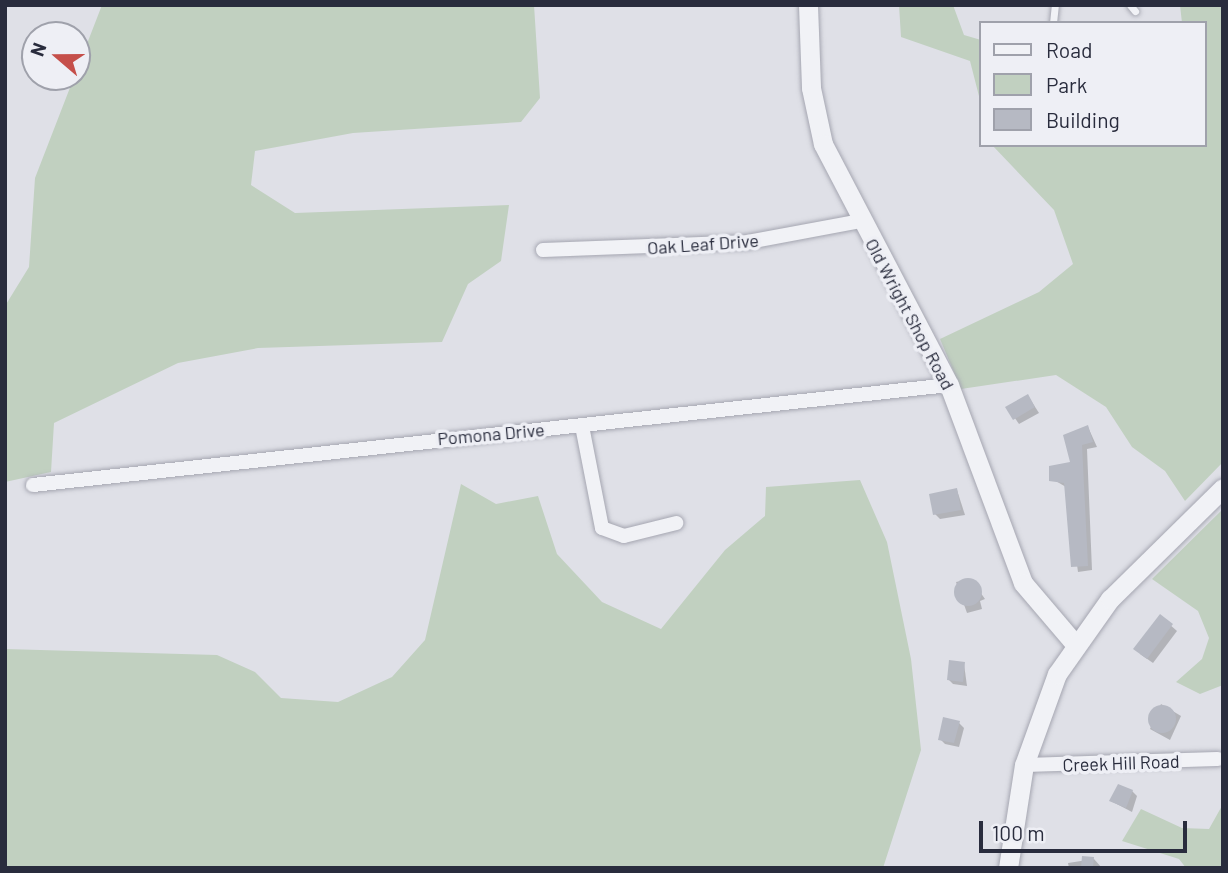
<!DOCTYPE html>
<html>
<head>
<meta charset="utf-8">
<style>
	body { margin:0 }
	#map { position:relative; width:1228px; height:873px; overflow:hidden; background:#dfe0e7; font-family:Barlow,sans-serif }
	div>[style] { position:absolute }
	.green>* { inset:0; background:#c1d0c0 }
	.shadow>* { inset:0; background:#0003 }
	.building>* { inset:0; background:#b6b9c3 }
	.round { border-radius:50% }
	.roads { filter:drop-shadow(0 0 2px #a5a6b1) drop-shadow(0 0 2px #a5a6b1) }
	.service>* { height:7px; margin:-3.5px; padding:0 3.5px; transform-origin:3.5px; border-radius:3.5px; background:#f1f2f6 }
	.minor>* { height:14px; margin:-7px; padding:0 7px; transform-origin:7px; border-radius:7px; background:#f1f2f6 }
	.tertiary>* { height:19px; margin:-9.5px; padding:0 9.5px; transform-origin:9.5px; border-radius:9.5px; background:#f1f2f6 }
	span { translate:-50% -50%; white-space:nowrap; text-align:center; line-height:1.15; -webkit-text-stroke:7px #eeeff5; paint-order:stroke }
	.street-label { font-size:18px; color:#292c3d }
	.frame { position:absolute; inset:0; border:7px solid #292c3d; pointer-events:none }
	.legend { position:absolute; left:979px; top:21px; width:228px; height:126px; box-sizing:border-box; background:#eeeff5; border:2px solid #9fa1ab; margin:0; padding:9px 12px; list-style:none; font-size:21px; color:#292c3d }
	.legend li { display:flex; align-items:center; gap:14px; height:35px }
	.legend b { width:35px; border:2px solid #9fa1ab }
	.north { position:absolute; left:21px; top:21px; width:70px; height:70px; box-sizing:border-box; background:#eeeff5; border:2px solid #9fa1ab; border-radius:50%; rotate:290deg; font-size:19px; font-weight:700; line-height:28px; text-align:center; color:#292c3d }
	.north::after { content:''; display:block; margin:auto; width:24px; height:32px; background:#c54f4a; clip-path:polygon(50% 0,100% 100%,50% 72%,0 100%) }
	.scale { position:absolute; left:979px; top:821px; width:208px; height:32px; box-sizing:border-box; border:4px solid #292c3d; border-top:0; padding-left:9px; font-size:21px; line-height:24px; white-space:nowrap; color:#292c3d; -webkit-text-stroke:5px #eeeff5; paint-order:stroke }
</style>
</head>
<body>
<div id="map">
	<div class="green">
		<i style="clip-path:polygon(102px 5px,534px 5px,540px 98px,521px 122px,353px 133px,255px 151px,251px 185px,295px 213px,509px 205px,501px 261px,468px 284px,442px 342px,258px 348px,178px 363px,54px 423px,51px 472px,5px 482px,5px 306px,29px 267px,35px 178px)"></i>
		<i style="clip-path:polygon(899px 5px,953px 5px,964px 35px,981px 40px,981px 104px,970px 61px,901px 37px)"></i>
		<i style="clip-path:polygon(1180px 5px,1223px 5px,1223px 462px,1185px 501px,1165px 471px,1132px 447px,1106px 407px,1056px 375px,961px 389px,940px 339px,1039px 292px,1073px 264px,1054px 210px,992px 145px,1205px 145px,1205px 23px,1182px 23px)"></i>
		<i style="clip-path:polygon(860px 480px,887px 542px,911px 659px,921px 750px,883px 868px,5px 868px,5px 649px,217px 655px,255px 672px,281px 698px,338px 702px,392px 677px,425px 640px,461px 484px,496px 504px,538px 496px,557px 554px,602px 602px,661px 629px,725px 550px,765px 516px,766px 487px)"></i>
		<i style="clip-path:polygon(1223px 509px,1223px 685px,1200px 694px,1176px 682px,1202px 659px,1209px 638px,1198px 611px,1152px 579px)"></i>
		<i style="clip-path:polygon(1223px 804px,1223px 868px,1186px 868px,1179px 859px,1122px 841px,1141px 809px,1182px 828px,1209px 829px)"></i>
	</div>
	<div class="shadow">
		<i style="clip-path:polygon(1028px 396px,1039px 413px,1019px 424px,1008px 408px)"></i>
		<i style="clip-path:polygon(1088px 427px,1097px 447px,1087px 449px,1092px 570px,1078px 572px,1066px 487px,1054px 480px,1072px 464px)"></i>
		<i style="clip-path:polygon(957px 490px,965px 515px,940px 519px,935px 514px)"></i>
		<i style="clip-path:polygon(971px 579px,985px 599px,980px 601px,982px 609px,967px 613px,956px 582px)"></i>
		<i style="clip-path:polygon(1160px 616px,1177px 631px,1153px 663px,1140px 654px)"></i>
		<i style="clip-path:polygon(964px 664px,967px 686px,953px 684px,948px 679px)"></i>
		<i style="clip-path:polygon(1161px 704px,1181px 716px,1170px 740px,1150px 729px)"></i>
		<i style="clip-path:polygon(959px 723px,964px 728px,959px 747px,945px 744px,940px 739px)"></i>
		<i style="clip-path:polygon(1132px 791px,1137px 796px,1132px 812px,1111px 801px)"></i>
		<i style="clip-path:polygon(1094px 859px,1102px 868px,1069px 868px,1068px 863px)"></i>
	</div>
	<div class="building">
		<i style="clip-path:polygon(1028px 394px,1035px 407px,1013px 420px,1005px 407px)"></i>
		<i style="clip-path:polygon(1088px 425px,1093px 442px,1082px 445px,1088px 566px,1071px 567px,1064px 483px,1049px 481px,1049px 466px,1070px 462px,1063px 435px)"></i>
		<i style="clip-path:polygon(957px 488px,961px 510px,933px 515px,929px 494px)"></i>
		<i class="round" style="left:954px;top:578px;width:28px;height:28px"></i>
		<i style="clip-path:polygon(1160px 614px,1173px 624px,1147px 659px,1133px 649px)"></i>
		<i style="clip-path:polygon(949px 660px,965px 662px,963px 682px,947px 680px)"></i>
		<i class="round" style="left:1148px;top:705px;width:28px;height:28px"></i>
		<i style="clip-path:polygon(943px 717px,960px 721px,954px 743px,938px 740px)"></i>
		<i style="clip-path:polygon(1118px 784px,1133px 790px,1126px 808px,1109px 801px)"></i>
		<i style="clip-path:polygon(1082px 856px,1094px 857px,1093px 868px,1081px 868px)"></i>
	</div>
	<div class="roads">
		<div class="service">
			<i style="left:1130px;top:5px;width:8px;rotate:50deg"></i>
			<i style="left:1053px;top:23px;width:18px;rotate:-84deg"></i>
		</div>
		<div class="minor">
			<i style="left:543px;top:250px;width:205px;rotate:-2.2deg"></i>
			<i style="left:748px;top:242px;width:114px;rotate:-10.6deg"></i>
			<i style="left:582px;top:426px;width:104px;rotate:78.9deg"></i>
			<i style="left:602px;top:528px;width:23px;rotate:20deg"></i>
			<i style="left:624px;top:536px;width:54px;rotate:-14deg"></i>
			<i style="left:33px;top:485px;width:921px;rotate:-6.23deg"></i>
			<i style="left:1024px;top:765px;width:194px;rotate:-1.8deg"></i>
		</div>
		<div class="tertiary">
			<i style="left:808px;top:5px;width:83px;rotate:87.9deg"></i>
			<i style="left:811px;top:88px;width:57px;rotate:77.9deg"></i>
			<i style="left:823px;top:144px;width:272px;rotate:62.4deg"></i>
			<i style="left:949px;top:385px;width:211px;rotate:69.5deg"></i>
			<i style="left:1023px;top:583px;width:80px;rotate:49.6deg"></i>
			<i style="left:1008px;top:868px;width:104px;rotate:-81.2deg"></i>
			<i style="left:1024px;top:765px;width:97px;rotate:-70.1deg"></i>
			<i style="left:1057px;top:674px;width:92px;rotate:-54.8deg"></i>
			<i style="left:1110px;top:599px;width:158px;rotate:-44.5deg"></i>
		</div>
	</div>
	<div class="street-label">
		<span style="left:703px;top:244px;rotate:-4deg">Oak Leaf Drive</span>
		<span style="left:910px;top:314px;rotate:62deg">Old Wright Shop Road</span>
		<span style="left:491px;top:434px;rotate:-5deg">Pomona Drive</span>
		<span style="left:1121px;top:763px;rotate:-2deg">Creek Hill Road</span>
	</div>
	<div class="frame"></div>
	<ul class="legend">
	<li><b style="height:9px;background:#f1f2f6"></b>Road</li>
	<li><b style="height:19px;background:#c1d0c0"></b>Park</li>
	<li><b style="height:19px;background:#b6b9c3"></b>Building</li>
	</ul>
	<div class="north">N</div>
	<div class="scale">100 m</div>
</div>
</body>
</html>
